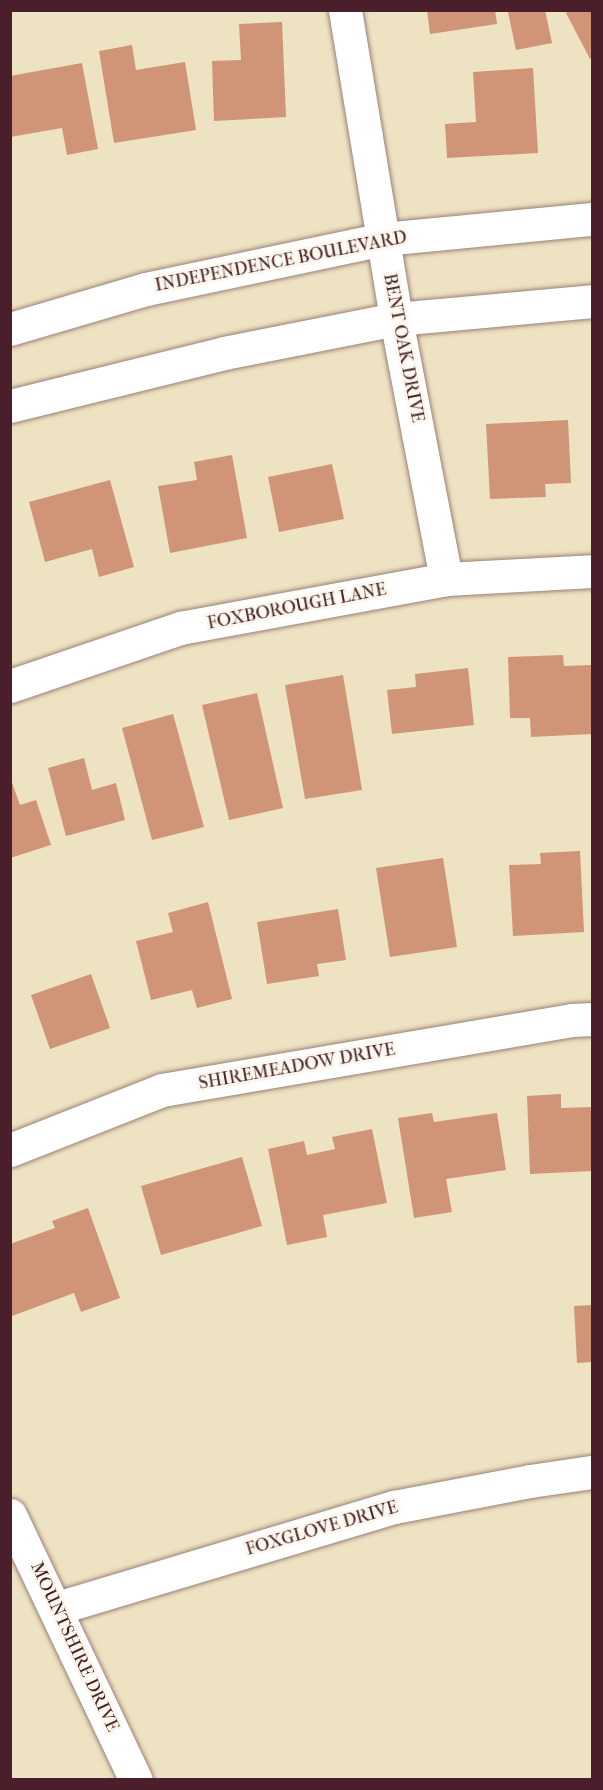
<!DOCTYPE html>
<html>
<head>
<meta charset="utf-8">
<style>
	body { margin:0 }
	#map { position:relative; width:603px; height:1790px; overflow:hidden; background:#ede2c2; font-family:"IM FELL French Canon",serif }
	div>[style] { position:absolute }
	.building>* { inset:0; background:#d09577 }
	.roads { filter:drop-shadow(0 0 2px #9c8076) drop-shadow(0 0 2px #9c8076) }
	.minor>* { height:33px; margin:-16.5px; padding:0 16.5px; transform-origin:16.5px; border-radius:16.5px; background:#fff }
	.secondary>* { height:33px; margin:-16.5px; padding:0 16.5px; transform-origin:16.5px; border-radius:16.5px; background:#fff }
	span { translate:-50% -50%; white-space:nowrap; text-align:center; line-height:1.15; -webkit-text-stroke:6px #fbf7ec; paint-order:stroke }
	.street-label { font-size:18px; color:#4a1f2b }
	.frame { position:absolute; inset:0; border:12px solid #4a1f2b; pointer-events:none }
</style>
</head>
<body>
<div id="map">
	<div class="building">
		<i style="clip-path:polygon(427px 10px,495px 10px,497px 24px,430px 34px)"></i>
		<i style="clip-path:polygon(518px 10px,545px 10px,552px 43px,516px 50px,508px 12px)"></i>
		<i style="clip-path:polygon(571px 10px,592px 10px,592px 57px,590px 59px,566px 13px)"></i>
		<i style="clip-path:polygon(282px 22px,286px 117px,214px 121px,212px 61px,241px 60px,239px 24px)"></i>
		<i style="clip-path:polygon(132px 45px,136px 70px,185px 62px,196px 130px,114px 143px,99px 51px)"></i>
		<i style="clip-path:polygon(82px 63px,98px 149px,67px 155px,62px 128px,10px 137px,10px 76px)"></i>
		<i style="clip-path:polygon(533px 68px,538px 153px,447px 158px,445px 124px,476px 122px,473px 72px)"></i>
		<i style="clip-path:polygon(568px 420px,571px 483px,545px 484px,546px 497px,490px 499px,486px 424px)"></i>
		<i style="clip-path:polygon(232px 455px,247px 538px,170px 553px,158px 486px,197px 480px,194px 462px)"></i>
		<i style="clip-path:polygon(332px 464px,344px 519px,279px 532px,268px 477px)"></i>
		<i style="clip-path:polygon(110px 480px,134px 567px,99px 577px,92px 549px,45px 562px,29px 502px)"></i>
		<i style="clip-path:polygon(563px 655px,564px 666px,592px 665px,592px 734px,531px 737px,530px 718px,510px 718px,508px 657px)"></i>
		<i style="clip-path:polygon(468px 668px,474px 725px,392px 734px,387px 690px,416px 687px,415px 674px)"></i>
		<i style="clip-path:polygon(343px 675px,362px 790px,305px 799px,285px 685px)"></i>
		<i style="clip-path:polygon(257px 693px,283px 808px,229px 820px,202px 705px)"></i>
		<i style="clip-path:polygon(173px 714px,204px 827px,152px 840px,122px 728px)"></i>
		<i style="clip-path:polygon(84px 758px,92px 790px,116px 783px,125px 820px,66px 836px,48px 768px)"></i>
		<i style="clip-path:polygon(10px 777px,20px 805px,36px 800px,51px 845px,10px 858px)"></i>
		<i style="clip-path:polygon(580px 851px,584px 932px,513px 936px,509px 865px,541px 864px,540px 853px)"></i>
		<i style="clip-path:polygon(443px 858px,457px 947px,390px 957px,376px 868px)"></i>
		<i style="clip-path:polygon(208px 902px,232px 999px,197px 1008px,192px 990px,151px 1000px,136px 941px,173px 932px,168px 913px)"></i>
		<i style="clip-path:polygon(338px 909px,346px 960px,317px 964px,319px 976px,267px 984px,257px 922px)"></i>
		<i style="clip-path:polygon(91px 974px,110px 1028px,50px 1049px,31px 995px)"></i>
		<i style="clip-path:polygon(561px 1094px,561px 1108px,592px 1107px,592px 1171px,530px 1174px,527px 1096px)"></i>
		<i style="clip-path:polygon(432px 1113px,434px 1122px,497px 1113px,506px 1170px,446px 1179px,452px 1212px,414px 1218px,398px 1118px)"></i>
		<i style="clip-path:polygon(372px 1129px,387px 1203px,323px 1215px,327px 1237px,287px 1245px,268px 1149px,304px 1141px,307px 1155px,335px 1149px,332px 1137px)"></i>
		<i style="clip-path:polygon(242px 1157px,262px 1226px,161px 1255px,141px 1186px)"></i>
		<i style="clip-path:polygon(88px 1208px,120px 1298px,81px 1312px,74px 1293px,12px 1316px,10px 1244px,55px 1228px,52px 1221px)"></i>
		<i style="clip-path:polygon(592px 1305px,592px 1362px,577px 1363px,574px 1306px)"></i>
	</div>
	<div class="roads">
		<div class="minor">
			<i style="left:345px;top:10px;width:313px;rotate:80.6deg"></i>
			<i style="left:396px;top:319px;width:265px;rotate:79.1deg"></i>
			<i style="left:10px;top:686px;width:180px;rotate:-18.8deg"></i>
			<i style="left:180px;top:628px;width:270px;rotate:-10.4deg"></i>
			<i style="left:446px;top:579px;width:146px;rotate:-3.1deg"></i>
			<i style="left:10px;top:1150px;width:163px;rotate:-21.5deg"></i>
			<i style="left:162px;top:1090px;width:416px;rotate:-9.7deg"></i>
			<i style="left:572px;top:1020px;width:20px;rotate:-3deg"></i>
			<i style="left:10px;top:1515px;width:293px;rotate:64.6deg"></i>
			<i style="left:57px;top:1608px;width:352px;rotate:-16.7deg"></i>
			<i style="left:394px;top:1507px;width:138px;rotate:-10.8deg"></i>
			<i style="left:530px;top:1481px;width:63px;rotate:-8.3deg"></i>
		</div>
		<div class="secondary">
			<i style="left:10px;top:329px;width:142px;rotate:-16.4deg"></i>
			<i style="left:146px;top:289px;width:242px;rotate:-11.9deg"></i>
			<i style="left:383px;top:239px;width:210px;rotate:-5.5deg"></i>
			<i style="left:10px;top:406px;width:220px;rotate:-13.9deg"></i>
			<i style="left:224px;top:353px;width:175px;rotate:-11.2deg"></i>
			<i style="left:396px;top:319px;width:197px;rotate:-5.2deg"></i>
		</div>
	</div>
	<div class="street-label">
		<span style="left:281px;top:262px;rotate:-11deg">INDEPENDENCE BOULEVARD</span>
		<span style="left:403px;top:348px;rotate:79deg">BENT OAK DRIVE</span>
		<span style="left:297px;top:607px;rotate:-11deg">FOXBOROUGH LANE</span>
		<span style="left:297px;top:1067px;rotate:-10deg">SHIREMEADOW DRIVE</span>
		<span style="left:322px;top:1529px;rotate:-16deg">FOXGLOVE DRIVE</span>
		<span style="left:74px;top:1647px;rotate:65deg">MOUNTSHIRE DRIVE</span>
	</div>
	<div class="frame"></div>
</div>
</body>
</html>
